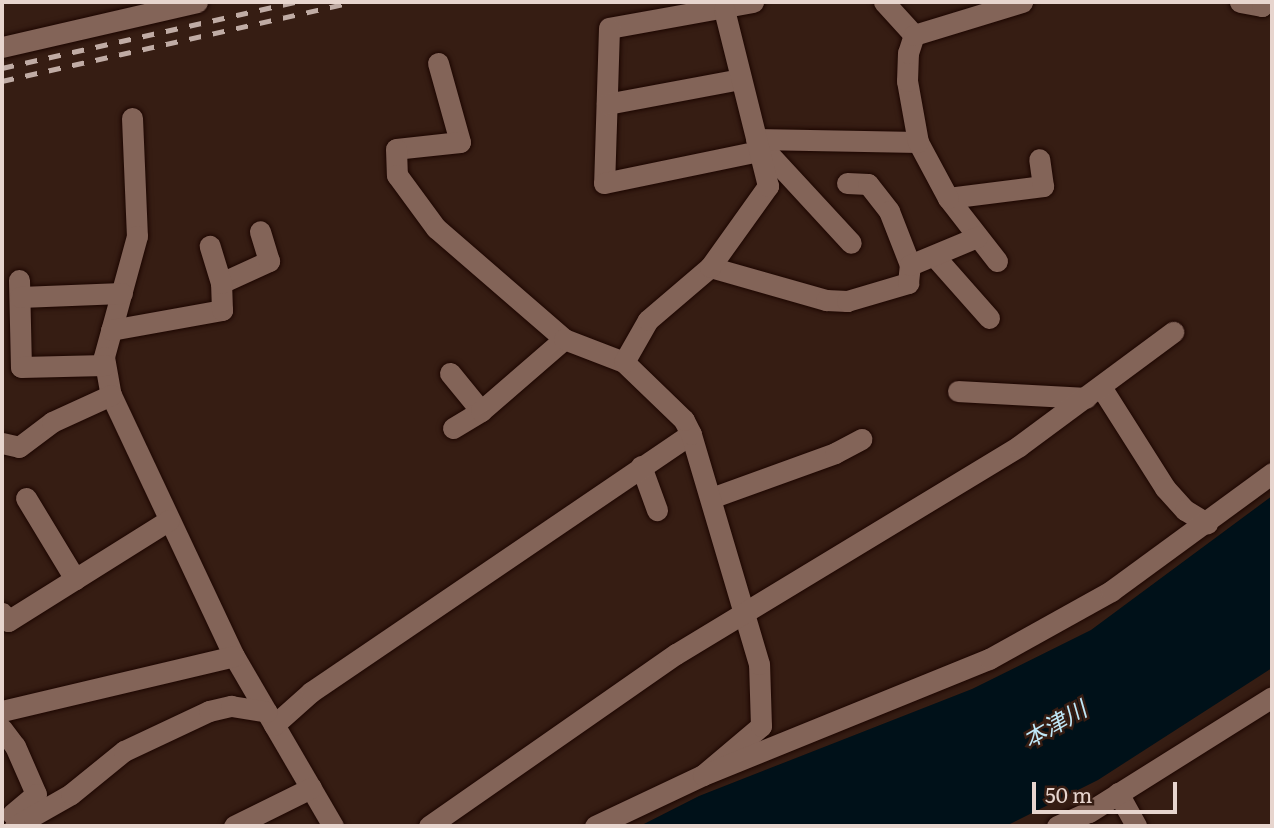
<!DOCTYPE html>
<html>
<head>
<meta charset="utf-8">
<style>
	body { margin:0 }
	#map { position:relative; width:1274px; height:828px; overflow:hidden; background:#361d13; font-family:Literata,"Noto Sans JP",serif }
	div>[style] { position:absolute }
	.water>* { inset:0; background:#001119 }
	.roads { filter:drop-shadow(0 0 2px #1c0601) drop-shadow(0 0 2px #1c0601) }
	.minor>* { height:21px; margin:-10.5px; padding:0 10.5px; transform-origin:10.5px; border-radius:10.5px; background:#836458 }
	.rail>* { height:5px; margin-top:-2.5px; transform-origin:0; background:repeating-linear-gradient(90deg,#c0aca5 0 12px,transparent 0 24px) }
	span { translate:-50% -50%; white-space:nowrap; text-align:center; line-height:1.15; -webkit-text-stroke:5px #361d13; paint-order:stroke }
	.water-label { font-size:23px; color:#c0e8f8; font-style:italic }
	.frame { position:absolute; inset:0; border:4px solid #e7d5ce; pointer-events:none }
	.scale { position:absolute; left:1032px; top:782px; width:145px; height:32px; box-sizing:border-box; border:4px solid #e7d5ce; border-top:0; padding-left:9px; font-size:21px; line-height:24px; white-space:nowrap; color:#e7d5ce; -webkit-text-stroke:5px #361d13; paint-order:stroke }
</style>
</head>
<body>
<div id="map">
	<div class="water">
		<i style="clip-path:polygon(1272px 496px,1272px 668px,1098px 780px,1006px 826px,640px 826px,699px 796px,972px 689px,1091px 630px)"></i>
	</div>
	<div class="roads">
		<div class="minor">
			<i style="left:753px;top:2px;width:146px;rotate:169.8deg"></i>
			<i style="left:609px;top:28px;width:155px;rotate:91.8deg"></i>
			<i style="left:604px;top:183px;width:158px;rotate:-11.7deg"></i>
			<i style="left:759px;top:151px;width:9px;rotate:13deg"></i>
			<i style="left:768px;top:153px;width:122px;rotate:47.3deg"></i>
			<i style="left:884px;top:2px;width:45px;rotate:47.7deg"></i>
			<i style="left:1240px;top:2px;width:22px;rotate:10deg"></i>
			<i style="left:1262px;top:6px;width:4px;rotate:-76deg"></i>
			<i style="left:2px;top:47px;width:200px;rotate:-13deg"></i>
			<i style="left:438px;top:63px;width:82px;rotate:74.4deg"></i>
			<i style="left:460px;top:142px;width:64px;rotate:173.8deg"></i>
			<i style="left:396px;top:149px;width:26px;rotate:88deg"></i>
			<i style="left:397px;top:175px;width:66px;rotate:53.7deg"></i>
			<i style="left:436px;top:228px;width:169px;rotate:40.9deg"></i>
			<i style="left:607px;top:104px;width:136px;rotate:-10.6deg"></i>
			<i style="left:132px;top:118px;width:118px;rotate:87.6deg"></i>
			<i style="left:137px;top:236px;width:125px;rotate:105.3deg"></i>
			<i style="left:104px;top:357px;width:39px;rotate:80deg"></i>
			<i style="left:111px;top:395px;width:289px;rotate:64.8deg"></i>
			<i style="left:234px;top:656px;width:197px;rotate:59.8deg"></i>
			<i style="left:756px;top:139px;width:162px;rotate:1.1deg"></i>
			<i style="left:847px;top:183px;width:21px;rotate:3deg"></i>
			<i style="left:868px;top:184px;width:34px;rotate:52deg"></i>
			<i style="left:889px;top:211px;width:58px;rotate:68.7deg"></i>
			<i style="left:948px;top:198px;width:96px;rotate:-7.2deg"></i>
			<i style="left:1043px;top:186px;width:27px;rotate:-98deg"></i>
			<i style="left:936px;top:258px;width:80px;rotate:48.5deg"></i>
			<i style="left:997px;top:261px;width:80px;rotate:-127.9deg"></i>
			<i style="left:948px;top:198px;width:64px;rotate:-118.2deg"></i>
			<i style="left:918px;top:142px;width:62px;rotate:-100.2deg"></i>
			<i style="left:907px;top:81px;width:28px;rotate:-88deg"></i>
			<i style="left:908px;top:53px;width:19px;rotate:-72deg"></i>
			<i style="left:914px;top:35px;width:113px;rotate:-17deg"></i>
			<i style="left:710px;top:267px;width:121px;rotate:15.9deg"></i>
			<i style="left:826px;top:300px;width:21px;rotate:3deg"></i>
			<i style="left:847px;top:301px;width:64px;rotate:-16.4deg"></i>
			<i style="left:908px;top:283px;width:18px;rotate:-84deg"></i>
			<i style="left:910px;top:265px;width:73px;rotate:-22.7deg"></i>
			<i style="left:19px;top:280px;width:87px;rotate:88.7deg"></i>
			<i style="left:21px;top:367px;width:84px;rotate:-1.4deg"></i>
			<i style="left:221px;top:283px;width:53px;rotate:-24.6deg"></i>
			<i style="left:269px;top:261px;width:31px;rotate:-107deg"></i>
			<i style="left:20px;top:297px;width:102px;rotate:-2.2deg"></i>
			<i style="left:111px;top:330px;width:113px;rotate:-10.2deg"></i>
			<i style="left:222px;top:310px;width:27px;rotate:-92deg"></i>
			<i style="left:221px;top:283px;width:39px;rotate:-107deg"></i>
			<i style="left:450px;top:373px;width:49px;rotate:50.8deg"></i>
			<i style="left:1101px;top:387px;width:120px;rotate:57.6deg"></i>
			<i style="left:1165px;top:488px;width:30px;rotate:48deg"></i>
			<i style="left:1185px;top:510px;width:26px;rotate:31deg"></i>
			<i style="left:958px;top:391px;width:128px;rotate:3.1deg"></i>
			<i style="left:453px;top:428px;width:33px;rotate:-31deg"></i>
			<i style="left:481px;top:411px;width:110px;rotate:-40.9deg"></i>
			<i style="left:564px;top:339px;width:64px;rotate:21deg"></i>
			<i style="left:2px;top:443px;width:17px;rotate:13deg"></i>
			<i style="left:19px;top:447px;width:41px;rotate:-37.1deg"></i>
			<i style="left:52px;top:422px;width:65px;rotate:-24.6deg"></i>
			<i style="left:641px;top:466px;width:47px;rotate:70deg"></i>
			<i style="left:26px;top:498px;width:95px;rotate:58.8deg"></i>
			<i style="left:711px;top:498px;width:132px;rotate:-19.9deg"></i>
			<i style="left:835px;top:453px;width:30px;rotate:-28deg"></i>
			<i style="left:2px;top:613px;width:10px;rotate:53deg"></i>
			<i style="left:8px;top:621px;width:190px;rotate:-32.1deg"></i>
			<i style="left:2px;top:711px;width:238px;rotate:-13.3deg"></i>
			<i style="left:274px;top:725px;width:50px;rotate:-41.7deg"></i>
			<i style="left:311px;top:692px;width:459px;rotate:-34.2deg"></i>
			<i style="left:2px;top:729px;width:21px;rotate:53deg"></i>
			<i style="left:15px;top:746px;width:52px;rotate:66.4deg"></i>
			<i style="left:36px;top:794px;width:31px;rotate:140deg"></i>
			<i style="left:703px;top:775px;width:76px;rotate:-40.2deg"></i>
			<i style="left:761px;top:726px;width:62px;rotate:-91.8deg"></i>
			<i style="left:759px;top:664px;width:240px;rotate:-106.5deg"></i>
			<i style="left:691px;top:434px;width:16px;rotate:-117deg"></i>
			<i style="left:684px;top:420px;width:83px;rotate:-136deg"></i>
			<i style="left:624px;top:362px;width:48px;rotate:-60.3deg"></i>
			<i style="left:648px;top:320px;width:82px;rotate:-40.5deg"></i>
			<i style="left:710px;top:267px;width:100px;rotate:-54.4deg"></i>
			<i style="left:768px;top:186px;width:182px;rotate:-104deg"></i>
			<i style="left:1118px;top:793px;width:38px;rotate:61deg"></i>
			<i style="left:15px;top:826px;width:64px;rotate:-29.7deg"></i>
			<i style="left:71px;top:794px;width:68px;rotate:-39.1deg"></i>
			<i style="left:124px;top:751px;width:94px;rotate:-25.2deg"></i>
			<i style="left:209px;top:711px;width:23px;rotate:-13deg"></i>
			<i style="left:231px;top:706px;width:36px;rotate:9deg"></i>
			<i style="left:234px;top:826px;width:86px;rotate:-26.3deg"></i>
			<i style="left:429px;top:826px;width:301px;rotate:-34.9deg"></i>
			<i style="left:676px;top:654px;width:401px;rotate:-31.2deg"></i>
			<i style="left:1019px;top:446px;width:192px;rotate:-36.5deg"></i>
			<i style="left:595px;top:826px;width:119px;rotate:-25.3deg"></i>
			<i style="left:703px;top:775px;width:309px;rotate:-22.1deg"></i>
			<i style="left:989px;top:659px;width:140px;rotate:-29.1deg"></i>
			<i style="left:1111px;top:591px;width:200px;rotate:-36.2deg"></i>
			<i style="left:1057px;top:826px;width:35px;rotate:-24deg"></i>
			<i style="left:1089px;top:812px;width:216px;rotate:-32.1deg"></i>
		</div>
	</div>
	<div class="rail">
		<i style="left:2px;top:68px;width:300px;rotate:-12.7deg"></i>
		<i style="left:2px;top:81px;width:359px;rotate:-12.7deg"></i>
	</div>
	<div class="water-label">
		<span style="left:1054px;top:723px;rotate:-30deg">本津川</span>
	</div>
	<div class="frame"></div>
	<div class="scale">50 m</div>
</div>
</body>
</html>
